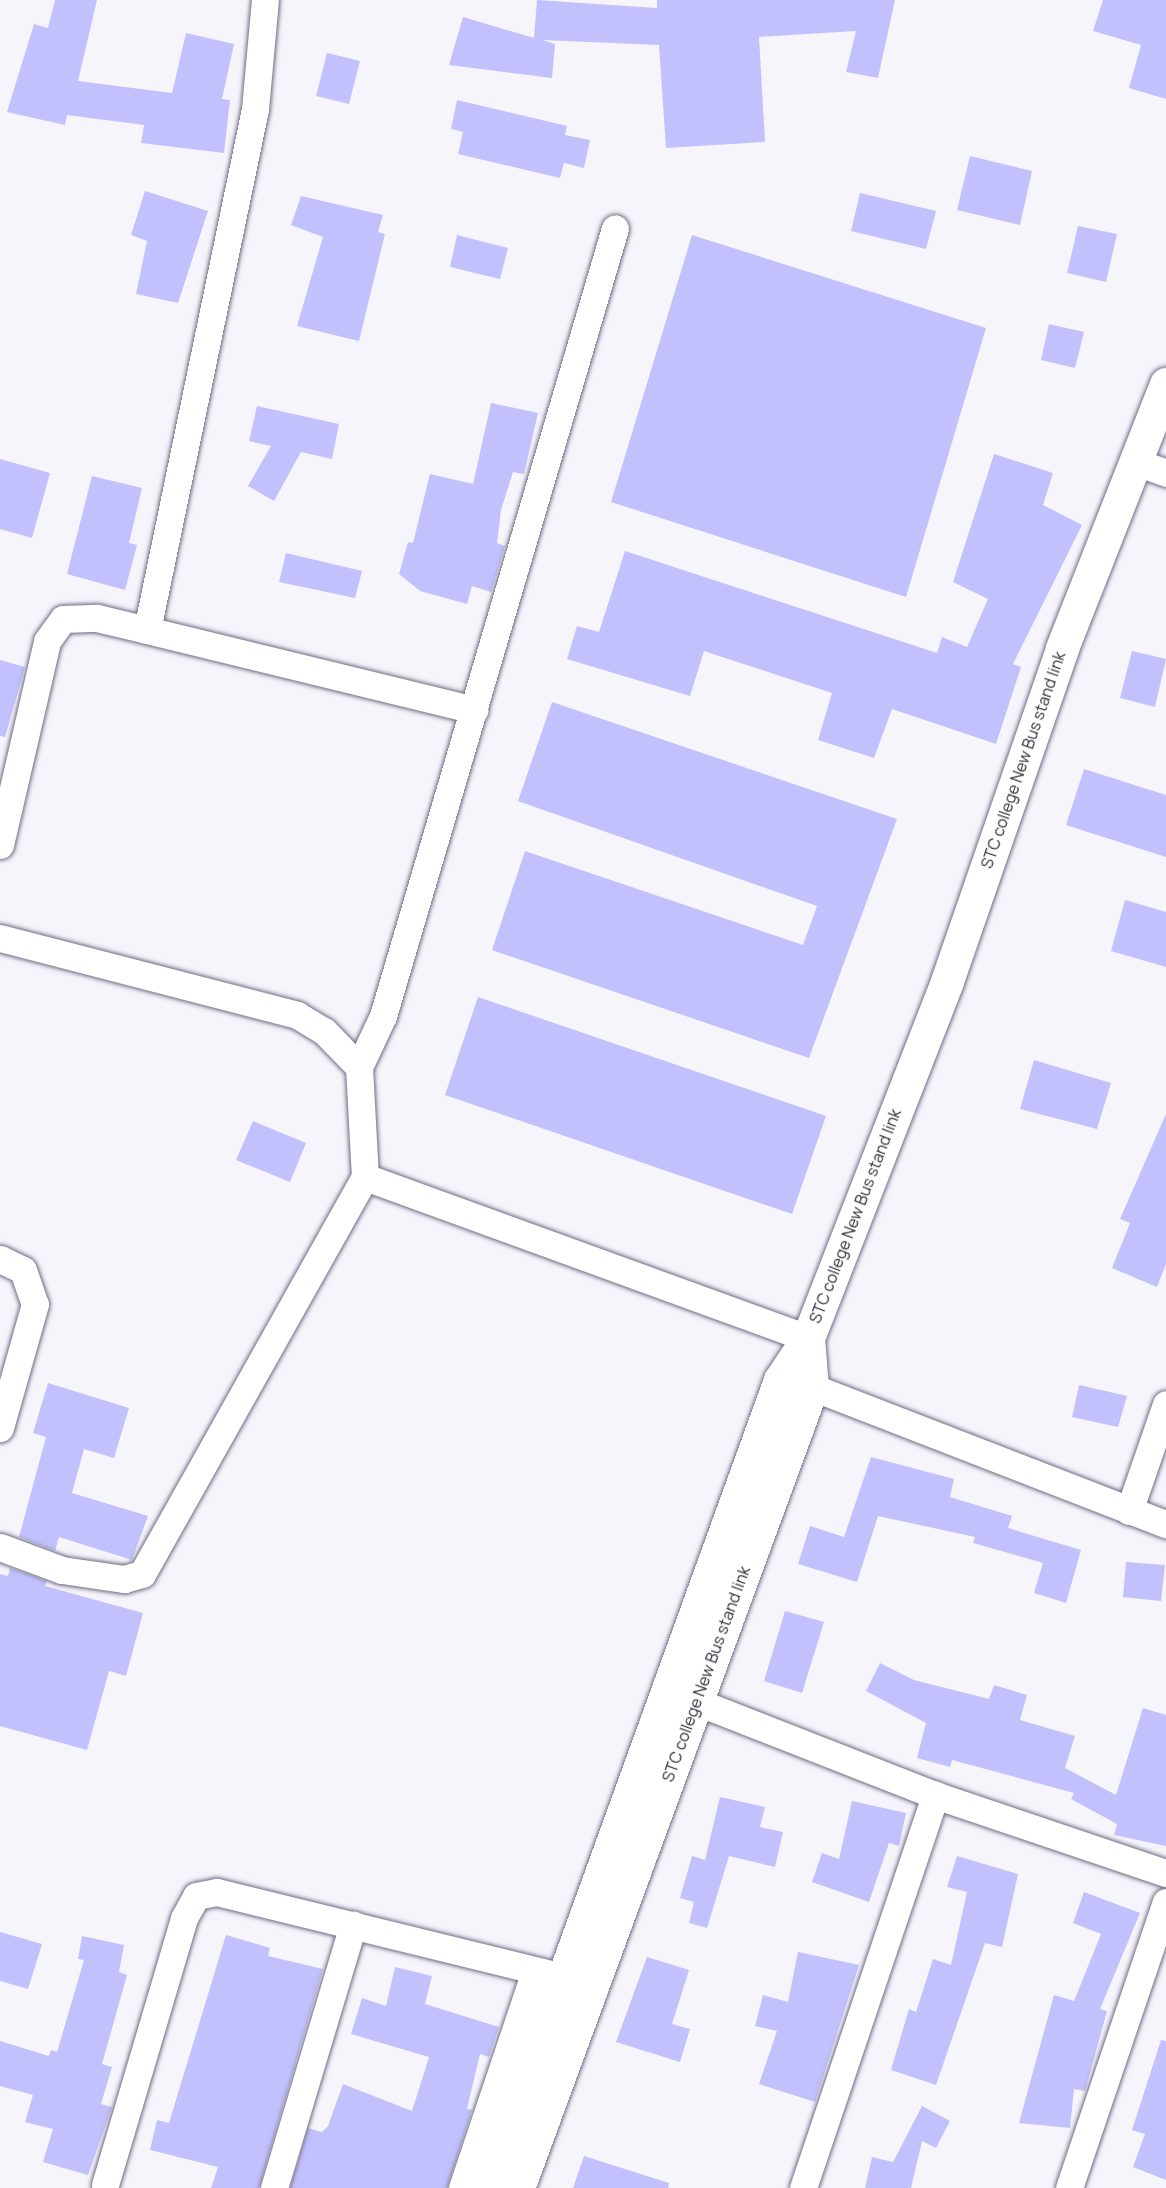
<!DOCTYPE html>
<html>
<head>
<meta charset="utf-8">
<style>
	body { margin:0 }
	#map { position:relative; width:1166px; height:2188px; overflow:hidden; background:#f6f5fb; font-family:Manrope,sans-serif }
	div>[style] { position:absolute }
	.building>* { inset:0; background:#c2c1fd }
	.roads { filter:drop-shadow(0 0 2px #6f6c85) drop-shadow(0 0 2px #6f6c85) }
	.minor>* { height:27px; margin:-13.5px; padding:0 13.5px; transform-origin:13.5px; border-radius:13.5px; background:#fff }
	.tertiary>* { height:33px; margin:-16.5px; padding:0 16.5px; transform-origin:16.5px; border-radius:16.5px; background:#fff }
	span { translate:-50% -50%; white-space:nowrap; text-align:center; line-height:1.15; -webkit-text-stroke:4.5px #fff; paint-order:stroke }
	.street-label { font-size:16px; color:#2f2e39 }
</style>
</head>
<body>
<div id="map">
	<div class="building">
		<i style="clip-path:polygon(55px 0,97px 0,78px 81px,172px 93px,186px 33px,234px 44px,222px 99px,230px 100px,224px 153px,141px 143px,144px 125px,67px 115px,65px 125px,7px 112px,34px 24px,48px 28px)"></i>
		<i style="clip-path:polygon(537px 0,657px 8px,657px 0,895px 0,878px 78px,846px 72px,856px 31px,759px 37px,765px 142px,666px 148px,659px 45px,542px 40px,555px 44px,552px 78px,449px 65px,463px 17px,534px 38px)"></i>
		<i style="clip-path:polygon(1103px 0,1166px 0,1166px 99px,1129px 88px,1141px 45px,1093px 31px)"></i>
		<i style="clip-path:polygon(327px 53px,360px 61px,349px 104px,316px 96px)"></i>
		<i style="clip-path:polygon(457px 100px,567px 126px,565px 135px,590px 140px,584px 168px,564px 163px,560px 178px,458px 154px,463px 132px,451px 129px)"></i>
		<i style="clip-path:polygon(970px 156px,1032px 171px,1020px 225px,957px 210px)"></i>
		<i style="clip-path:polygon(145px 191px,208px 211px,178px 303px,136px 294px,147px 241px,131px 235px)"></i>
		<i style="clip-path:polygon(860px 193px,936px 211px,926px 249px,851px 231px)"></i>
		<i style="clip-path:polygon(301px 196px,383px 215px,378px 232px,385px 234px,359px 341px,297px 326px,323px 237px,291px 225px)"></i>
		<i style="clip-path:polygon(1078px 226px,1117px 234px,1106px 282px,1067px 273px)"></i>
		<i style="clip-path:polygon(457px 235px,508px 248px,500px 279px,450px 267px)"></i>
		<i style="clip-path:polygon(692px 235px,986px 328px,906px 597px,611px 502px)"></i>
		<i style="clip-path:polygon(1049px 324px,1084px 332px,1075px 368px,1041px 360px)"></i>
		<i style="clip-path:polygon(491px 403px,538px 413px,524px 474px,513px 472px,501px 510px,497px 543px,505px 546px,491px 592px,472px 586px,467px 604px,420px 591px,399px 574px,408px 542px,413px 543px,430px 474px,473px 484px)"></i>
		<i style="clip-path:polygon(257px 406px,339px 424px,332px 459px,301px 452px,274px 501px,248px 486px,271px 446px,249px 441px)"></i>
		<i style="clip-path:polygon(994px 454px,1053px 473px,1043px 505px,1082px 525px,1013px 664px,1021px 667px,996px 744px,892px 709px,874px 758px,818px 740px,832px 693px,704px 651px,690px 696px,567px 659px,577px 626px,599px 632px,625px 551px,937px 653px,942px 637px,967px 647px,988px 599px,953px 582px)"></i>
		<i style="clip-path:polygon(0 459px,50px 473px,32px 538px,0 529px)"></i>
		<i style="clip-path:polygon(92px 476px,142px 488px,129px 543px,137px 545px,125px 590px,67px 574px)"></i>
		<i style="clip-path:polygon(286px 553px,362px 571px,355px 598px,279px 582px)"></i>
		<i style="clip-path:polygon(1132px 651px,1166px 659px,1155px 707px,1120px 698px)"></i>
		<i style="clip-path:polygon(0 660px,25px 667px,5px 737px,0 736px)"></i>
		<i style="clip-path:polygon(552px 702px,897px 819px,809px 1058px,492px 950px,525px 851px,803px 945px,817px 906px,518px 801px)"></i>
		<i style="clip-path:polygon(1084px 769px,1166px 795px,1166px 857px,1066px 825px)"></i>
		<i style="clip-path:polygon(1125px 900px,1166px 912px,1166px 967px,1111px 951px)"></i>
		<i style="clip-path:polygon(478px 997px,826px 1116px,792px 1214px,445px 1095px)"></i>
		<i style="clip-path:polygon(1034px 1060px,1111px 1083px,1097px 1129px,1020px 1109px)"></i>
		<i style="clip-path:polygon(1166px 1114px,1166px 1264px,1157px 1287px,1112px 1268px,1130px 1223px,1120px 1219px)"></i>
		<i style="clip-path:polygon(253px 1121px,306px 1143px,290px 1182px,236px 1160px)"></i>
		<i style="clip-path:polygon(48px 1383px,129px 1408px,114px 1458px,84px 1449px,72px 1493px,148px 1516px,132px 1560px,59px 1537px,55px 1551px,19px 1537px,46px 1437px,33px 1433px)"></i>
		<i style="clip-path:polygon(1079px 1385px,1127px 1396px,1118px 1427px,1072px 1417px)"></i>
		<i style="clip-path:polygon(871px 1457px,954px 1479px,950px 1497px,1012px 1516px,1008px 1528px,1081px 1550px,1066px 1603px,1034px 1593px,1043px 1563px,973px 1543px,975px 1537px,878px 1516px,857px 1582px,798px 1564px,810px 1526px,844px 1537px)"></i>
		<i style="clip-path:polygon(1126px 1562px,1165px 1565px,1161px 1601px,1123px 1597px)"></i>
		<i style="clip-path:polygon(10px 1568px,47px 1581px,45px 1586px,143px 1613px,126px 1676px,109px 1671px,87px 1750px,0 1726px,0 1574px,8px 1576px)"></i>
		<i style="clip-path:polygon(785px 1611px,824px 1622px,802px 1693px,764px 1681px)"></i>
		<i style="clip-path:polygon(880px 1663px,914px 1680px,989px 1699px,994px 1685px,1027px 1695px,1020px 1720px,1075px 1736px,1065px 1768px,1116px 1795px,1143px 1708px,1166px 1715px,1166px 1846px,1114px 1835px,1117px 1824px,1071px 1799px,1074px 1793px,952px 1760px,950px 1767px,917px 1758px,926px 1723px,866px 1691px)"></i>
		<i style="clip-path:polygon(720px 1797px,765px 1807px,760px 1827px,783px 1832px,775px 1867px,729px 1856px,707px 1928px,689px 1923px,694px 1902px,680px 1898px,692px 1856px,705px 1860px)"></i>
		<i style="clip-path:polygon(852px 1801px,906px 1813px,899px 1846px,889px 1843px,869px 1902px,812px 1882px,822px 1853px,839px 1859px)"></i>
		<i style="clip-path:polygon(957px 1856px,1018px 1874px,1002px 1947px,985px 1943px,936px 2085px,891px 2070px,909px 2009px,916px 2012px,933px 1959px,951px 1965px,967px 1892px,947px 1887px)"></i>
		<i style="clip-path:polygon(1084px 1892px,1140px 1913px,1100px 2009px,1107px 2011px,1085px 2091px,1074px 2089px,1070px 2128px,1019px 2123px,1054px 1995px,1074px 2001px,1101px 1934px,1073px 1923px)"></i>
		<i style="clip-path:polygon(0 1932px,42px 1944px,28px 1989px,0 1981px)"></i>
		<i style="clip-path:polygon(226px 1935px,270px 1948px,268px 1956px,323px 1969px,259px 2188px,211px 2188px,218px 2167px,150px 2150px,157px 2120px,169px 2123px)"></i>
		<i style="clip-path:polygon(82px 1936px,124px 1945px,119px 1972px,127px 1975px,102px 2064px,112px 2067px,101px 2104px,112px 2107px,88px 2175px,43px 2162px,53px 2129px,25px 2122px,33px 2095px,0 2086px,0 2041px,49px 2056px,51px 2050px,57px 2052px,84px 1960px,78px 1959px)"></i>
		<i style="clip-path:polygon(798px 1952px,859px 1965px,815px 2102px,759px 2084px,777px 2031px,755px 2026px,763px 1995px,788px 2002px)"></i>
		<i style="clip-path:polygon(647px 1957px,689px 1970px,672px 2024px,690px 2029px,680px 2062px,616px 2042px)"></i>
		<i style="clip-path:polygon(395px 1967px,432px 1976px,425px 2004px,499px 2027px,489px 2057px,480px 2054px,467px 2109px,472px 2110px,447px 2188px,290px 2188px,308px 2128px,322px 2132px,328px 2126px,343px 2084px,412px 2111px,429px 2057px,351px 2034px,362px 1998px,386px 2006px)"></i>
		<i style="clip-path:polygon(1161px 2040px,1166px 2041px,1166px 2180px,1133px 2167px,1145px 2134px,1132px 2130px)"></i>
		<i style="clip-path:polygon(922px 2106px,950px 2121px,936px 2148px,922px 2141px,911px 2188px,865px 2188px,872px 2157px,893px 2162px)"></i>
		<i style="clip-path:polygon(584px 2156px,669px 2183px,668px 2188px,573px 2188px)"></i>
	</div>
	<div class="roads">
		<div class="minor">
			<i style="left:1139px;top:463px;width:29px;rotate:20deg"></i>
			<i style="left:147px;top:630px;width:337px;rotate:13.7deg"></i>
			<i style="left:0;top:845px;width:209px;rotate:-77deg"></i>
			<i style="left:47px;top:641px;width:27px;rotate:-54deg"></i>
			<i style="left:63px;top:619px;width:34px;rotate:-2deg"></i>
			<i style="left:97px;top:618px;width:51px;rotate:13.5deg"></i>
			<i style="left:147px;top:630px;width:532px;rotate:-78.29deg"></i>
			<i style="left:255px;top:109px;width:109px;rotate:-84.8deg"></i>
			<i style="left:0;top:938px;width:307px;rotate:14.5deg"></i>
			<i style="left:297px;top:1015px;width:31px;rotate:31deg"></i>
			<i style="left:324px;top:1031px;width:50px;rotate:45.8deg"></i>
			<i style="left:359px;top:1067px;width:110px;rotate:86.9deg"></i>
			<i style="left:365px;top:1177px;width:471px;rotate:20deg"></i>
			<i style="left:359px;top:1067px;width:56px;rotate:-64.8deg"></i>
			<i style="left:383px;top:1016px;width:821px;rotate:-73.59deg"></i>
			<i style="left:0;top:1259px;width:25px;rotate:26deg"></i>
			<i style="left:23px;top:1270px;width:36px;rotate:71deg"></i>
			<i style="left:35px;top:1304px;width:129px;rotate:105.8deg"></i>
			<i style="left:812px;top:1387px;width:380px;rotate:21.2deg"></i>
			<i style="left:1129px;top:1511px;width:113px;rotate:-70.9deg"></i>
			<i style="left:0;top:1547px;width:66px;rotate:20.4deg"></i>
			<i style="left:62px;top:1570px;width:63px;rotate:8.3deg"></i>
			<i style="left:124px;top:1579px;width:19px;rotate:-16deg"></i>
			<i style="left:142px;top:1574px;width:455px;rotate:-60.7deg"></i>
			<i style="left:695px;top:1701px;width:258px;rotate:21.4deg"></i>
			<i style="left:935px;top:1795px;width:244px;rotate:18.7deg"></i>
			<i style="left:105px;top:2185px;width:278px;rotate:-73.5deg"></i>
			<i style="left:184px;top:1918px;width:25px;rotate:-61deg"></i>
			<i style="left:196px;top:1896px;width:21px;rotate:-11deg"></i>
			<i style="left:217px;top:1892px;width:378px;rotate:13.8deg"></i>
			<i style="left:274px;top:2188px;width:275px;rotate:-73.3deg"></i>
			<i style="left:462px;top:2188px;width:229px;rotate:-71.4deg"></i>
			<i style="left:803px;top:2188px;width:415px;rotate:-71.4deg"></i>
			<i style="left:1069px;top:2188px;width:302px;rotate:-71.3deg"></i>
		</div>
		<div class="tertiary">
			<i style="left:487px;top:2188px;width:859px;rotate:-70.07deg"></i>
			<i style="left:780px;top:1380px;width:50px;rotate:-56.3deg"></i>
			<i style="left:518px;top:2188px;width:853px;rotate:-69.84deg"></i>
			<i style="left:812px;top:1387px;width:49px;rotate:-94.7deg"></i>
			<i style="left:808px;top:1338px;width:383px;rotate:-68.7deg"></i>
			<i style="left:947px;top:981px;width:352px;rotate:-70.9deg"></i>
			<i style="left:1062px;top:648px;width:284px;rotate:-68.5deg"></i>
		</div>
	</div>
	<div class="street-label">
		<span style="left:1023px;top:760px;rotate:-71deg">STC college New Bus stand link</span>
		<span style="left:855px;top:1216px;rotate:-69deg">STC college New Bus stand link</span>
		<span style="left:706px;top:1674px;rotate:-70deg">STC college New Bus stand link</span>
	</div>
</div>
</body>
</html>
